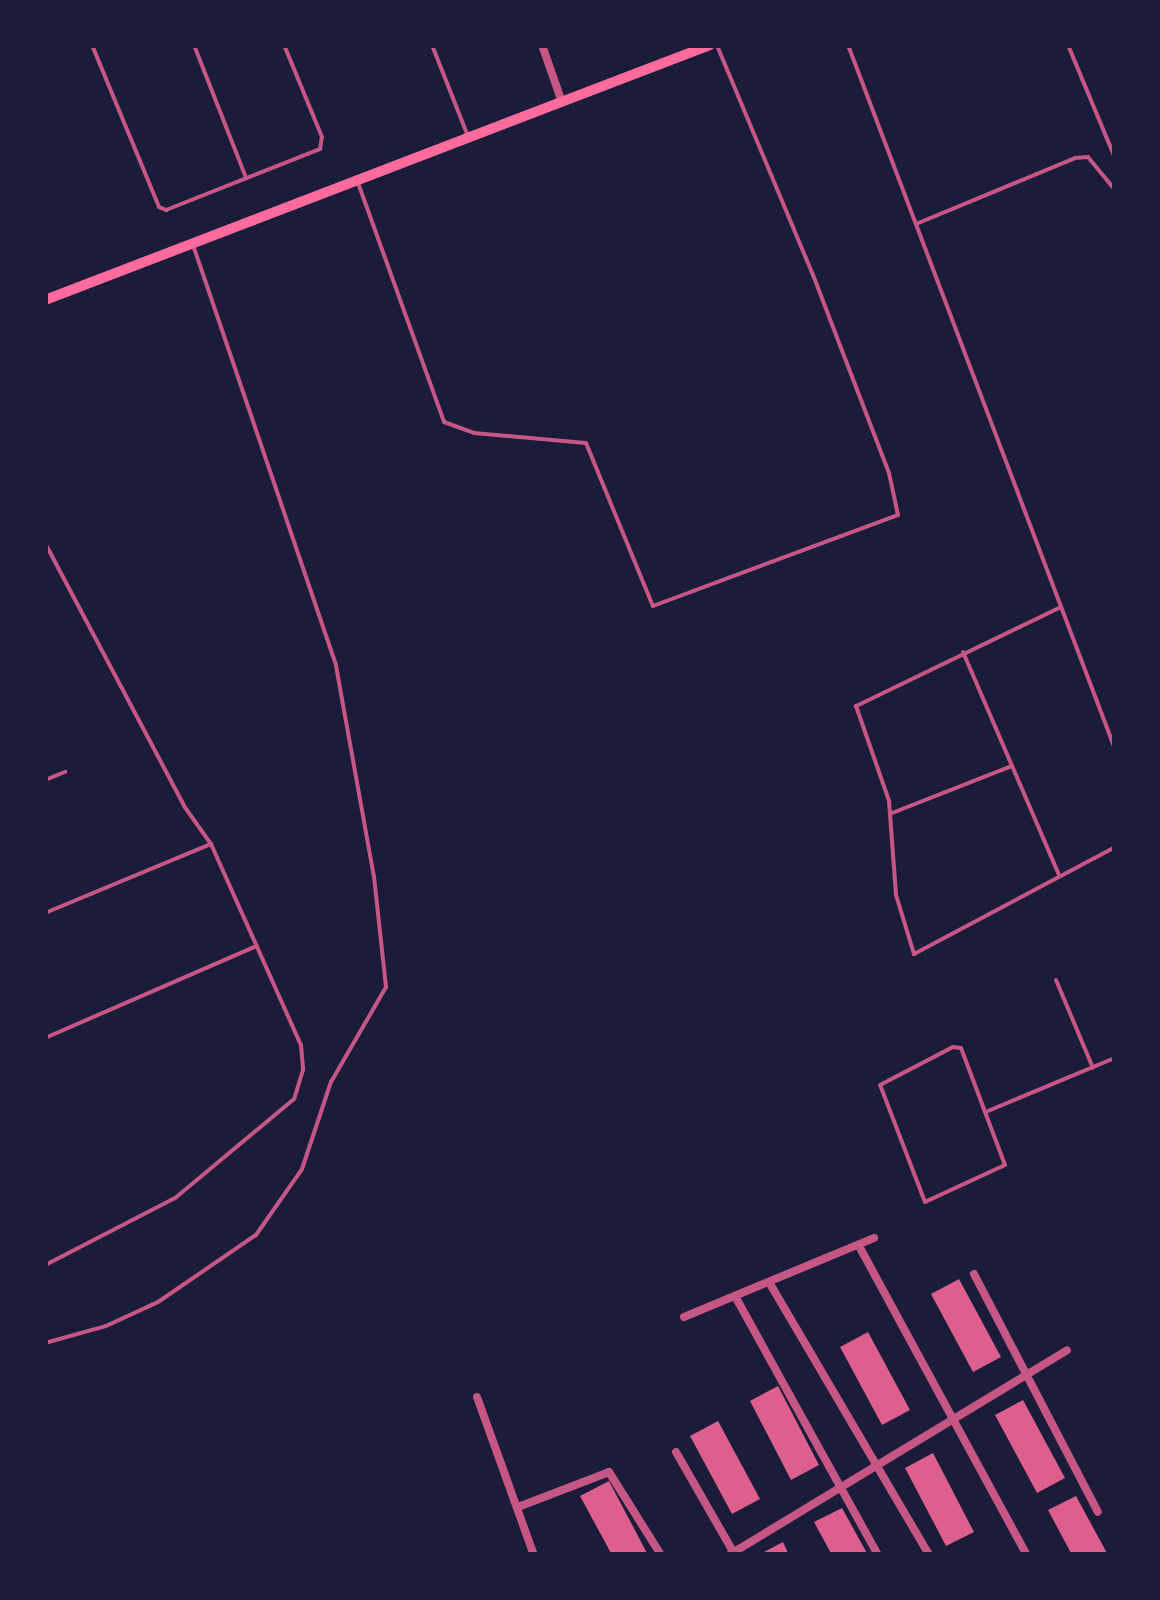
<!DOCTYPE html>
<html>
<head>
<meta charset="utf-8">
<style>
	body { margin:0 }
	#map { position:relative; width:1160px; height:1600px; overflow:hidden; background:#1b1b3a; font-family:"Source Sans 3",sans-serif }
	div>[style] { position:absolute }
	.building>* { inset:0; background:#dd5f8e }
	.service>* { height:4px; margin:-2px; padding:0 2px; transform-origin:2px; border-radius:2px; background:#c65784 }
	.minor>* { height:8px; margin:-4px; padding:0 4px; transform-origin:4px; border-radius:4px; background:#c65784 }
	.secondary>* { height:10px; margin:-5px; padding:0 5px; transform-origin:5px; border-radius:5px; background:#ff6b9d }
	span { translate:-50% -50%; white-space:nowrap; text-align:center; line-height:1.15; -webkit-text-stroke:10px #1b1b3a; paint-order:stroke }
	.frame { position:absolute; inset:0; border:48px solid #1b1b3a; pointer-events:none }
</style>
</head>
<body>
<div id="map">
	<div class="building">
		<i style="clip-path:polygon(959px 1279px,1001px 1357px,973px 1372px,931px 1294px)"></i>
		<i style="clip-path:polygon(868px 1332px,910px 1410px,882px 1425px,840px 1347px)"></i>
		<i style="clip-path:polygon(778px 1386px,819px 1465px,791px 1480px,750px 1401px)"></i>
		<i style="clip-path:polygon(1023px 1400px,1065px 1478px,1037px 1493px,995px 1415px)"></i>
		<i style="clip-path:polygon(718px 1421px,760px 1499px,732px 1514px,690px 1436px)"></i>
		<i style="clip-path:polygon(933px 1453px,974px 1532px,946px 1546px,905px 1468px)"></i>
		<i style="clip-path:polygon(609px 1481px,648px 1555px,612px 1555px,580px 1496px)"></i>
		<i style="clip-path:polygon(1076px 1496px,1108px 1555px,1072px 1555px,1048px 1510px)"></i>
		<i style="clip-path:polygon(842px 1508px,868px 1555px,832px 1555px,814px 1522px)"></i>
		<i style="clip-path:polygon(783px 1542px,789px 1555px,758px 1555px)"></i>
	</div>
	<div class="service">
		<i style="left:92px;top:45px;width:175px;rotate:67.5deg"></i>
		<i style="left:159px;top:207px;width:8px;rotate:23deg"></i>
		<i style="left:166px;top:210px;width:166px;rotate:-21.6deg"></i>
		<i style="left:320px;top:149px;width:12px;rotate:-81deg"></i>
		<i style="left:322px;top:137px;width:100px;rotate:-112.4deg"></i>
		<i style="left:194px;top:45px;width:143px;rotate:68.6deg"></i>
		<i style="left:432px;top:45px;width:96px;rotate:68.5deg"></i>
		<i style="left:848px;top:45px;width:753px;rotate:69.23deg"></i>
		<i style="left:1068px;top:45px;width:122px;rotate:67.4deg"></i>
		<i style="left:357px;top:180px;width:257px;rotate:70.2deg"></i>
		<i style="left:444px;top:422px;width:32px;rotate:20deg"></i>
		<i style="left:474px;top:433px;width:112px;rotate:5.1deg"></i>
		<i style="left:586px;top:443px;width:176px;rotate:67.7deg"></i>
		<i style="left:653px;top:606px;width:261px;rotate:-20.4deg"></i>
		<i style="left:898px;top:515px;width:43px;rotate:-102.1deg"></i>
		<i style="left:889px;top:473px;width:212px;rotate:-111deg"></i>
		<i style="left:813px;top:275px;width:249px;rotate:-112.7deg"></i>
		<i style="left:916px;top:224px;width:172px;rotate:-22.5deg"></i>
		<i style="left:1075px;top:158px;width:13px;rotate:-4deg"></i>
		<i style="left:1088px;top:157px;width:43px;rotate:50.7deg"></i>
		<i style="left:45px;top:543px;width:297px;rotate:62.1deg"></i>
		<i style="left:184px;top:806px;width:47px;rotate:54.6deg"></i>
		<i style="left:211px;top:844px;width:220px;rotate:65.9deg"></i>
		<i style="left:301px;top:1045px;width:25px;rotate:85deg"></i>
		<i style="left:303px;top:1070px;width:30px;rotate:107deg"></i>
		<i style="left:294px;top:1099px;width:155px;rotate:140.2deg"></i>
		<i style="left:175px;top:1198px;width:146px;rotate:152.7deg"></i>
		<i style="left:1061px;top:607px;width:228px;rotate:154.2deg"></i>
		<i style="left:856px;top:706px;width:101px;rotate:70.8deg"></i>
		<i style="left:889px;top:801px;width:94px;rotate:85.7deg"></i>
		<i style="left:896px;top:895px;width:62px;rotate:73deg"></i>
		<i style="left:914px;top:954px;width:228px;rotate:-28deg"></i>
		<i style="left:963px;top:652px;width:241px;rotate:66.7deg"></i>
		<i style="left:45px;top:780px;width:22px;rotate:-22deg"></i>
		<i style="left:892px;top:813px;width:129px;rotate:-21.4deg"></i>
		<i style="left:45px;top:913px;width:180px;rotate:-22.6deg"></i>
		<i style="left:1056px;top:980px;width:95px;rotate:67.2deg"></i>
		<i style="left:45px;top:1038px;width:231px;rotate:-23.5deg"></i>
		<i style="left:953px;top:1047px;width:8px;rotate:7deg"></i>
		<i style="left:961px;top:1048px;width:125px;rotate:69.4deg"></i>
		<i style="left:1005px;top:1165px;width:88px;rotate:155.2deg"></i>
		<i style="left:925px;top:1202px;width:125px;rotate:-111deg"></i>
		<i style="left:880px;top:1085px;width:82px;rotate:-27.5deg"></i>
		<i style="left:988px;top:1111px;width:138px;rotate:-22.7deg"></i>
		<i style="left:45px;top:1343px;width:63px;rotate:-15.6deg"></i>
		<i style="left:106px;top:1326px;width:57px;rotate:-24.8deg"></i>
		<i style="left:158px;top:1302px;width:119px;rotate:-34.4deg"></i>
		<i style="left:256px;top:1235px;width:80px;rotate:-55.1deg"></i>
		<i style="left:302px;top:1169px;width:92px;rotate:-71.6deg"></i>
		<i style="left:331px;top:1082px;width:110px;rotate:-59.9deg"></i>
		<i style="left:386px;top:987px;width:111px;rotate:-96.2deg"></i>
		<i style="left:374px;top:877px;width:215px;rotate:-100.2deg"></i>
		<i style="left:336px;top:665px;width:445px;rotate:-108.8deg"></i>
	</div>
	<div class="minor">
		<i style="left:542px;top:45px;width:60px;rotate:70.7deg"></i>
		<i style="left:859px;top:1246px;width:352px;rotate:61.5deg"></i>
		<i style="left:974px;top:1274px;width:268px;rotate:62.5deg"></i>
		<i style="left:769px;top:1282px;width:316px;rotate:59.6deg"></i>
		<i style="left:735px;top:1296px;width:296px;rotate:61.1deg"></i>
		<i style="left:684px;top:1317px;width:206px;rotate:-22.6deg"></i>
		<i style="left:477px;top:1397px;width:168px;rotate:70.2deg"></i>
		<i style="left:676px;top:1452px;width:119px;rotate:60.2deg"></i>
		<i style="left:518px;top:1507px;width:97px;rotate:-21deg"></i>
		<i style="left:609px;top:1472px;width:98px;rotate:57.9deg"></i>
		<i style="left:729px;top:1555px;width:395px;rotate:-31.2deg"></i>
	</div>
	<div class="secondary">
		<i style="left:45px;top:300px;width:712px;rotate:-20.98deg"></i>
	</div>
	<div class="frame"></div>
</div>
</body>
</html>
